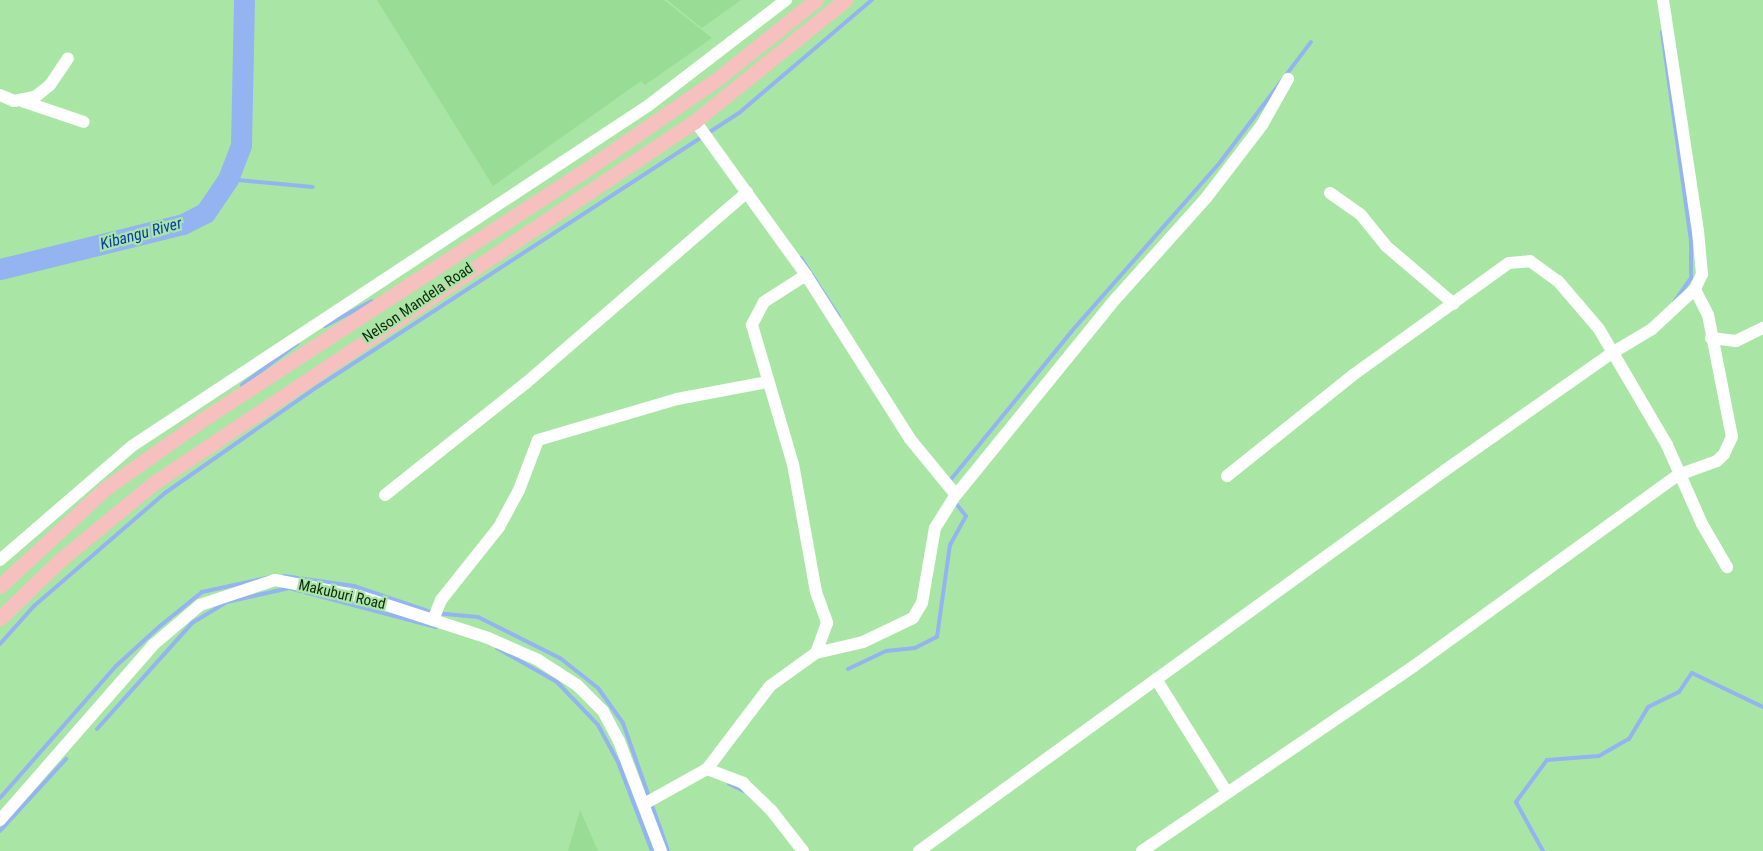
<!DOCTYPE html>
<html>
<head>
<meta charset="utf-8">
<style>
	body { margin:0 }
	#map { position:relative; width:1763px; height:851px; overflow:hidden; background:#a9e6a5; font-family:"Roboto Condensed",sans-serif }
	div>[style] { position:absolute }
	.built>* { inset:0; background:#99dc96 }
	.stream>* { height:4px; margin:-2px; padding:0 2px; transform-origin:2px; border-radius:2px; background:#94b4f1 }
	.river>* { height:21px; margin:-10.5px; padding:0 10.5px; transform-origin:10.5px; border-radius:10.5px; background:#94b4f1 }
	.minor>* { height:12px; margin:-6px; padding:0 6px; transform-origin:6px; border-radius:6px; background:#fff }
	.major>* { height:15px; margin:-7.5px; padding:0 7.5px; transform-origin:7.5px; border-radius:7.5px; background:#f5c0bd }
	span { translate:-50% -50%; white-space:nowrap; text-align:center; line-height:1.15; -webkit-text-stroke:4.5px #a9e6a5; paint-order:stroke }
	.street-label { font-size:15px; color:#112810 }
	.water-label { font-size:16px; color:#0b3caf; font-style:italic }
</style>
</head>
<body>
<div id="map">
	<div class="built">
		<i style="clip-path:polygon(377px 0,664px 0,712px 38px,645px 85px,641px 81px,493px 186px)"></i>
		<i style="clip-path:polygon(667px 0,741px 0,702px 28px)"></i>
		<i style="clip-path:polygon(580px 810px,598px 851px,568px 851px)"></i>
	</div>
	<div class="stream">
		<i style="left:1662px;top:32px;width:212px;rotate:82.1deg"></i>
		<i style="left:1691px;top:242px;width:36px;rotate:90deg"></i>
		<i style="left:1691px;top:278px;width:29px;rotate:125deg"></i>
		<i style="left:228px;top:179px;width:85px;rotate:5.4deg"></i>
		<i style="left:801px;top:258px;width:70px;rotate:57.2deg"></i>
		<i style="left:325px;top:326px;width:53px;rotate:-28deg"></i>
		<i style="left:242px;top:385px;width:69px;rotate:-36.7deg"></i>
		<i style="left:948px;top:483px;width:195px;rotate:-50.8deg"></i>
		<i style="left:1071px;top:332px;width:227px;rotate:-48.7deg"></i>
		<i style="left:1221px;top:161px;width:149px;rotate:-52.9deg"></i>
		<i style="left:284px;top:576px;width:71px;rotate:8.1deg"></i>
		<i style="left:354px;top:586px;width:84px;rotate:18.6deg"></i>
		<i style="left:434px;top:613px;width:44px;rotate:5.2deg"></i>
		<i style="left:478px;top:617px;width:92px;rotate:26.6deg"></i>
		<i style="left:560px;top:658px;width:48px;rotate:38.3deg"></i>
		<i style="left:598px;top:688px;width:43px;rotate:54.5deg"></i>
		<i style="left:623px;top:723px;width:136px;rotate:70.6deg"></i>
		<i style="left:0;top:644px;width:51px;rotate:-48.2deg"></i>
		<i style="left:34px;top:606px;width:173px;rotate:-40.8deg"></i>
		<i style="left:165px;top:493px;width:185px;rotate:-34.9deg"></i>
		<i style="left:317px;top:387px;width:503px;rotate:-33deg"></i>
		<i style="left:739px;top:113px;width:175px;rotate:-40.4deg"></i>
		<i style="left:497px;top:648px;width:69px;rotate:29.5deg"></i>
		<i style="left:557px;top:682px;width:59px;rotate:46.4deg"></i>
		<i style="left:598px;top:725px;width:42px;rotate:61.6deg"></i>
		<i style="left:618px;top:762px;width:95px;rotate:69.1deg"></i>
		<i style="left:848px;top:669px;width:42px;rotate:-25.3deg"></i>
		<i style="left:886px;top:651px;width:29px;rotate:-6deg"></i>
		<i style="left:915px;top:648px;width:25px;rotate:-27deg"></i>
		<i style="left:937px;top:637px;width:93px;rotate:-82deg"></i>
		<i style="left:950px;top:545px;width:33px;rotate:-61deg"></i>
		<i style="left:966px;top:516px;width:19px;rotate:-129deg"></i>
		<i style="left:97px;top:729px;width:142px;rotate:-48.1deg"></i>
		<i style="left:192px;top:623px;width:41px;rotate:-31deg"></i>
		<i style="left:227px;top:602px;width:64px;rotate:-12.7deg"></i>
		<i style="left:289px;top:588px;width:152px;rotate:14.9deg"></i>
		<i style="left:729px;top:784px;width:17px;rotate:25deg"></i>
		<i style="left:0;top:798px;width:176px;rotate:-48.7deg"></i>
		<i style="left:116px;top:666px;width:59px;rotate:-42.3deg"></i>
		<i style="left:160px;top:626px;width:54px;rotate:-39deg"></i>
		<i style="left:202px;top:592px;width:71px;rotate:-12.3deg"></i>
		<i style="left:0;top:831px;width:98px;rotate:-47.5deg"></i>
		<i style="left:1543px;top:851px;width:56px;rotate:-118.9deg"></i>
		<i style="left:1516px;top:802px;width:52px;rotate:-53.6deg"></i>
		<i style="left:1547px;top:760px;width:52px;rotate:-4.4deg"></i>
		<i style="left:1599px;top:756px;width:34px;rotate:-30deg"></i>
		<i style="left:1629px;top:739px;width:37px;rotate:-59deg"></i>
		<i style="left:1648px;top:707px;width:34px;rotate:-26deg"></i>
		<i style="left:1679px;top:692px;width:23px;rotate:-56deg"></i>
		<i style="left:1692px;top:673px;width:79px;rotate:25.6deg"></i>
	</div>
	<div class="river">
		<i style="left:0;top:269px;width:188px;rotate:-13.8deg"></i>
		<i style="left:183px;top:224px;width:25px;rotate:-27deg"></i>
		<i style="left:205px;top:213px;width:41px;rotate:-55.9deg"></i>
		<i style="left:228px;top:179px;width:36px;rotate:-69deg"></i>
		<i style="left:241px;top:145px;width:145px;rotate:-88.8deg"></i>
	</div>
	<div class="minor">
		<i style="left:0;top:95px;width:15px;rotate:23deg"></i>
		<i style="left:14px;top:101px;width:21px;rotate:-11deg"></i>
		<i style="left:35px;top:97px;width:19px;rotate:-39deg"></i>
		<i style="left:50px;top:85px;width:32px;rotate:-56deg"></i>
		<i style="left:22px;top:101px;width:65px;rotate:18.7deg"></i>
		<i style="left:695px;top:121px;width:190px;rotate:54.2deg"></i>
		<i style="left:806px;top:275px;width:194px;rotate:57.6deg"></i>
		<i style="left:910px;top:439px;width:72px;rotate:50.6deg"></i>
		<i style="left:1330px;top:193px;width:38px;rotate:35deg"></i>
		<i style="left:1361px;top:215px;width:40px;rotate:51deg"></i>
		<i style="left:1386px;top:246px;width:89px;rotate:40.5deg"></i>
		<i style="left:806px;top:275px;width:50px;rotate:147.3deg"></i>
		<i style="left:764px;top:302px;width:26px;rotate:118deg"></i>
		<i style="left:752px;top:325px;width:145px;rotate:73.6deg"></i>
		<i style="left:793px;top:464px;width:130px;rotate:79.8deg"></i>
		<i style="left:816px;top:592px;width:33px;rotate:70deg"></i>
		<i style="left:827px;top:623px;width:32px;rotate:110deg"></i>
		<i style="left:1711px;top:338px;width:25px;rotate:7deg"></i>
		<i style="left:1736px;top:341px;width:30px;rotate:-26deg"></i>
		<i style="left:1227px;top:476px;width:161px;rotate:-38.7deg"></i>
		<i style="left:1353px;top:375px;width:192px;rotate:-35.7deg"></i>
		<i style="left:1509px;top:263px;width:21px;rotate:-5deg"></i>
		<i style="left:1530px;top:261px;width:34px;rotate:36deg"></i>
		<i style="left:1558px;top:281px;width:63px;rotate:49.5deg"></i>
		<i style="left:1599px;top:329px;width:134px;rotate:59.6deg"></i>
		<i style="left:1667px;top:445px;width:86px;rotate:66.1deg"></i>
		<i style="left:1702px;top:524px;width:50px;rotate:59.8deg"></i>
		<i style="left:385px;top:495px;width:180px;rotate:-38.5deg"></i>
		<i style="left:526px;top:383px;width:292px;rotate:-40.8deg"></i>
		<i style="left:0;top:560px;width:174px;rotate:-40.8deg"></i>
		<i style="left:132px;top:446px;width:619px;rotate:-33.41deg"></i>
		<i style="left:649px;top:105px;width:173px;rotate:-37.5deg"></i>
		<i style="left:433px;top:620px;width:22px;rotate:-68deg"></i>
		<i style="left:441px;top:600px;width:93px;rotate:-51.5deg"></i>
		<i style="left:499px;top:527px;width:42px;rotate:-61.6deg"></i>
		<i style="left:519px;top:490px;width:53px;rotate:-69.2deg"></i>
		<i style="left:538px;top:440px;width:145px;rotate:-16.4deg"></i>
		<i style="left:677px;top:399px;width:92px;rotate:-10.7deg"></i>
		<i style="left:1156px;top:679px;width:132px;rotate:58deg"></i>
		<i style="left:707px;top:769px;width:39px;rotate:21deg"></i>
		<i style="left:743px;top:783px;width:39px;rotate:44deg"></i>
		<i style="left:771px;top:810px;width:52px;rotate:52deg"></i>
		<i style="left:644px;top:804px;width:72px;rotate:-29.1deg"></i>
		<i style="left:707px;top:769px;width:104px;rotate:-52.8deg"></i>
		<i style="left:770px;top:686px;width:57px;rotate:-35.7deg"></i>
		<i style="left:816px;top:653px;width:48px;rotate:-13.2deg"></i>
		<i style="left:863px;top:642px;width:55px;rotate:-25.6deg"></i>
		<i style="left:913px;top:618px;width:17px;rotate:-59deg"></i>
		<i style="left:922px;top:603px;width:76px;rotate:-80.2deg"></i>
		<i style="left:935px;top:528px;width:39px;rotate:-58deg"></i>
		<i style="left:956px;top:495px;width:246px;rotate:-50.9deg"></i>
		<i style="left:1111px;top:304px;width:142px;rotate:-48.1deg"></i>
		<i style="left:1206px;top:198px;width:92px;rotate:-52.5deg"></i>
		<i style="left:1262px;top:125px;width:53px;rotate:-60.5deg"></i>
		<i style="left:0;top:820px;width:232px;rotate:-48.8deg"></i>
		<i style="left:153px;top:645px;width:62px;rotate:-40.4deg"></i>
		<i style="left:200px;top:605px;width:79px;rotate:-18.4deg"></i>
		<i style="left:275px;top:580px;width:86px;rotate:10.8deg"></i>
		<i style="left:359px;top:596px;width:136px;rotate:18deg"></i>
		<i style="left:488px;top:638px;width:55px;rotate:23.7deg"></i>
		<i style="left:538px;top:660px;width:46px;rotate:32.7deg"></i>
		<i style="left:577px;top:685px;width:37px;rotate:45deg"></i>
		<i style="left:603px;top:711px;width:34px;rotate:62deg"></i>
		<i style="left:619px;top:741px;width:118px;rotate:69.1deg"></i>
		<i style="left:919px;top:851px;width:648px;rotate:-35.9deg"></i>
		<i style="left:1444px;top:471px;width:205px;rotate:-35.1deg"></i>
		<i style="left:1612px;top:353px;width:47px;rotate:-31deg"></i>
		<i style="left:1652px;top:329px;width:59px;rotate:-42.9deg"></i>
		<i style="left:1695px;top:289px;width:17px;rotate:-65deg"></i>
		<i style="left:1702px;top:274px;width:43px;rotate:-95.3deg"></i>
		<i style="left:1698px;top:231px;width:234px;rotate:-98.6deg"></i>
		<i style="left:1142px;top:851px;width:329px;rotate:-34.2deg"></i>
		<i style="left:1414px;top:666px;width:326px;rotate:-35.9deg"></i>
		<i style="left:1678px;top:475px;width:41px;rotate:-19.7deg"></i>
		<i style="left:1717px;top:461px;width:10px;rotate:-45deg"></i>
		<i style="left:1724px;top:454px;width:19px;rotate:-65deg"></i>
		<i style="left:1732px;top:437px;width:124px;rotate:-101.1deg"></i>
		<i style="left:1708px;top:315px;width:29px;rotate:-117deg"></i>
	</div>
	<div class="major">
		<i style="left:0;top:586px;width:144px;rotate:-42.8deg"></i>
		<i style="left:106px;top:488px;width:121px;rotate:-35.3deg"></i>
		<i style="left:205px;top:418px;width:449px;rotate:-33.1deg"></i>
		<i style="left:581px;top:173px;width:164px;rotate:-34.6deg"></i>
		<i style="left:716px;top:80px;width:128px;rotate:-38.7deg"></i>
		<i style="left:0;top:618px;width:83px;rotate:-44deg"></i>
		<i style="left:60px;top:560px;width:123px;rotate:-39.4deg"></i>
		<i style="left:155px;top:482px;width:650px;rotate:-33.76deg"></i>
		<i style="left:695px;top:121px;width:193px;rotate:-38.9deg"></i>
	</div>
	<div class="street-label">
		<span style="left:418px;top:303px;rotate:-34deg">Nelson Mandela Road</span>
		<span style="left:342px;top:595px;rotate:13deg">Makuburi Road</span>
	</div>
	<div class="water-label">
		<span style="left:141px;top:234px;rotate:-15deg">Kibangu River</span>
	</div>
</div>
</body>
</html>
